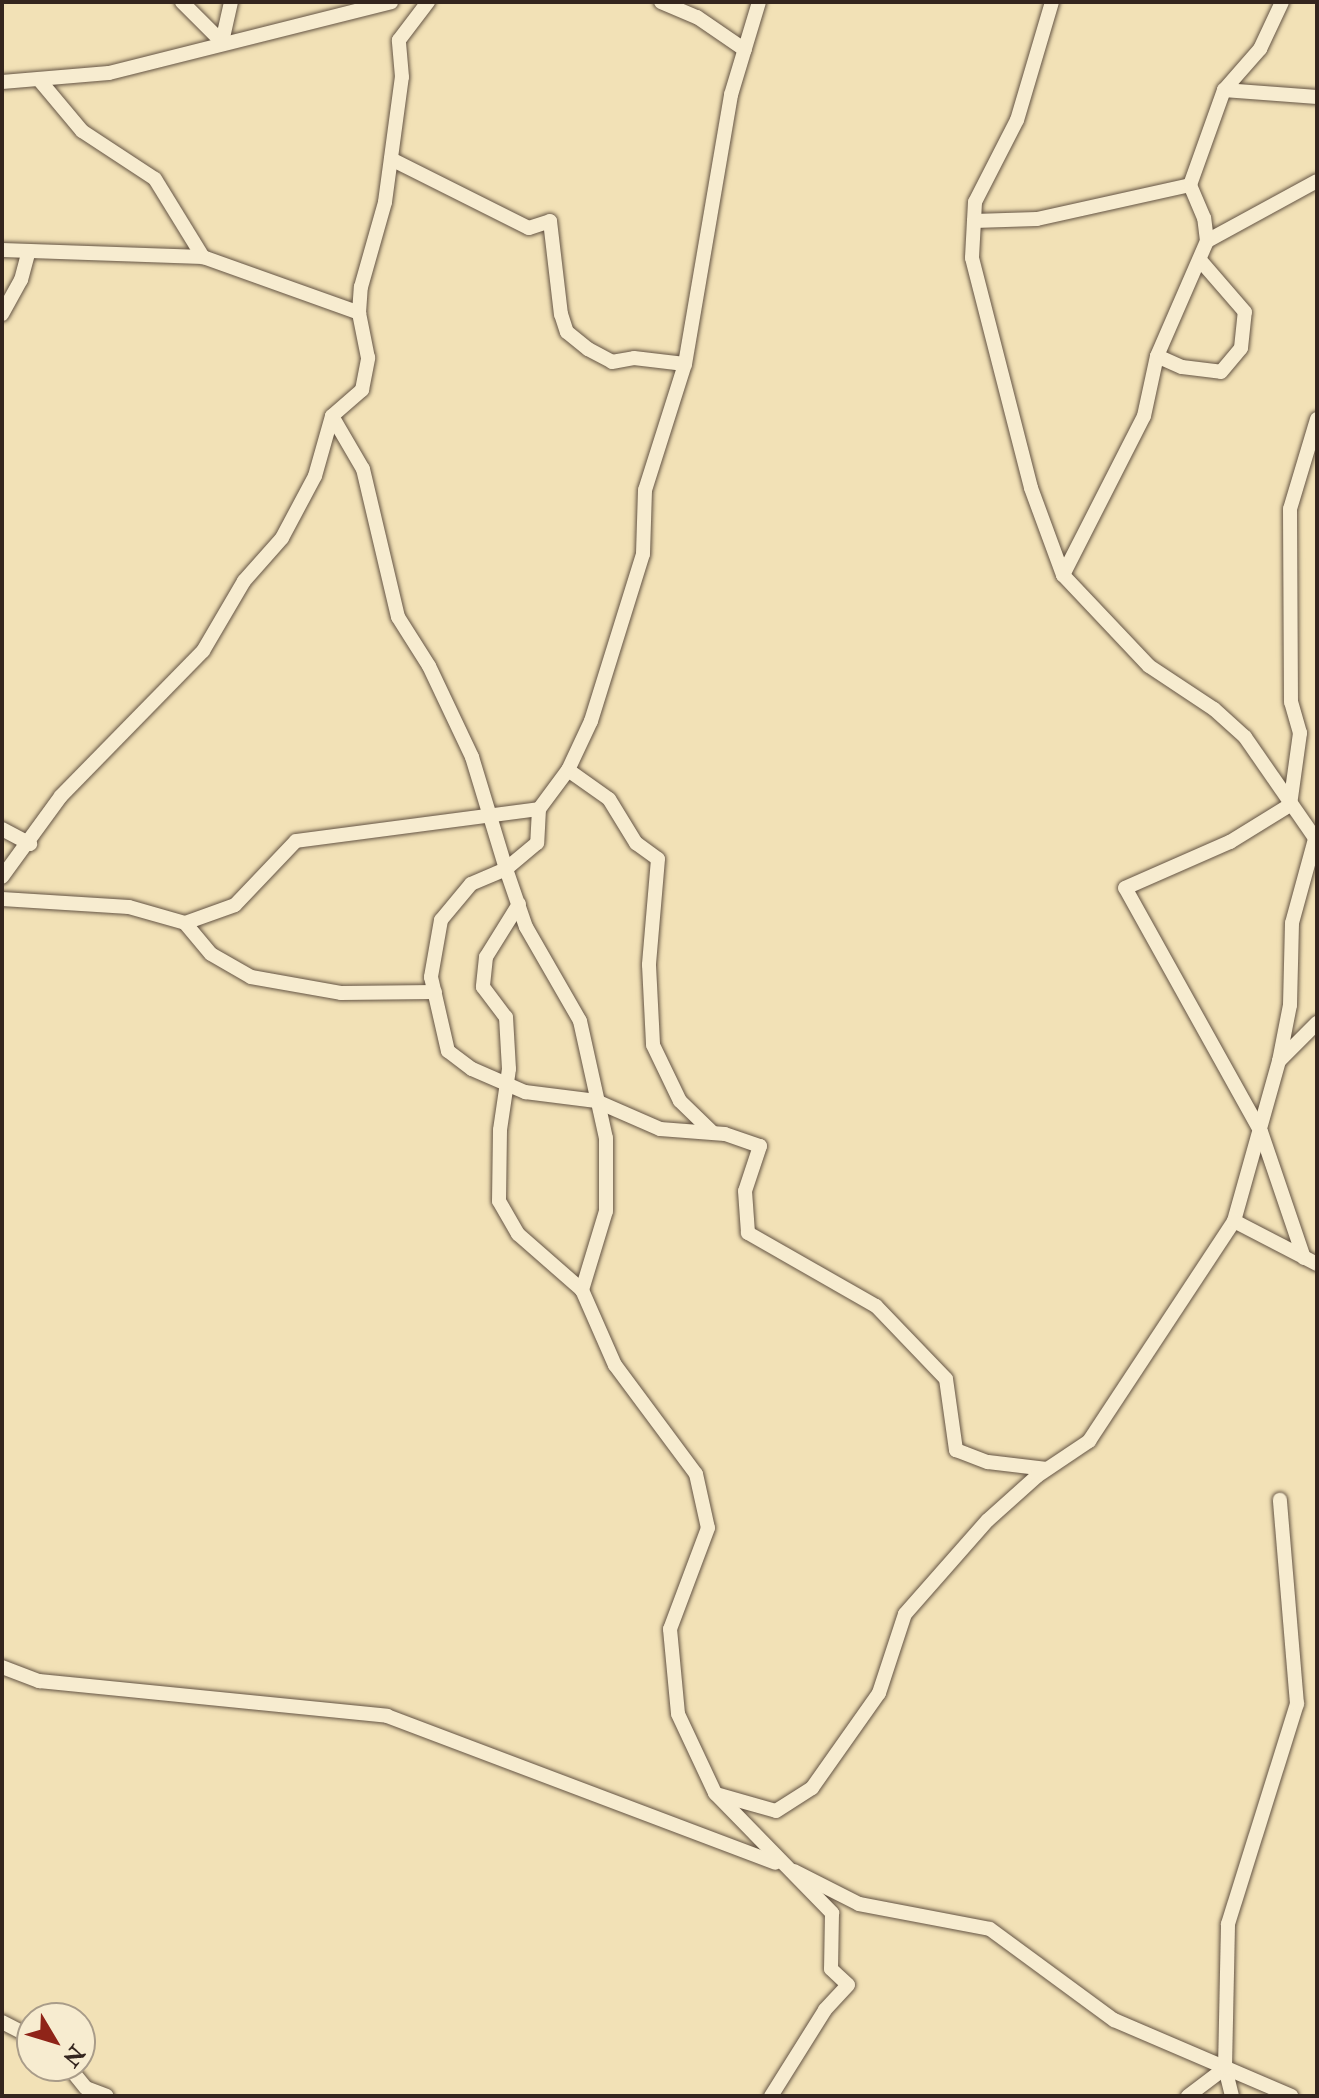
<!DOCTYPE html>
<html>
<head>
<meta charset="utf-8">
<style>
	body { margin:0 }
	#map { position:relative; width:1319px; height:2098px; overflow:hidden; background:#f2e1b6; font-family:"IM FELL Double Pica",serif }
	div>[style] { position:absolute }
	.roads { filter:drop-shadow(0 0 2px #645444) drop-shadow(0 0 2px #645444) }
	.street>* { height:14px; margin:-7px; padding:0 7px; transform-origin:7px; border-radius:7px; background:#f7ecd0 }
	span { translate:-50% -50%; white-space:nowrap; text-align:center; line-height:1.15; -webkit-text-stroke:6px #f7ecd0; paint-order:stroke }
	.frame { position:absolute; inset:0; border:4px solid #34251e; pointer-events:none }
	.north { position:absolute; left:16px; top:2002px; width:80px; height:80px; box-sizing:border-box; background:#f7ecd0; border:2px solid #a99c89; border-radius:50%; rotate:128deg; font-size:22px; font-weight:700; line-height:32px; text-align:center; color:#34251e }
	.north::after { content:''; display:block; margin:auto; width:28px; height:36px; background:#8f2418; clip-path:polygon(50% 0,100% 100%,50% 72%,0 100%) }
</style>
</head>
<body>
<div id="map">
	<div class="roads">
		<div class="street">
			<i style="left:182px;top:2px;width:57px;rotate:45deg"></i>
			<i style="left:222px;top:42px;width:41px;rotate:-77.3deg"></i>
			<i style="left:661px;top:2px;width:39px;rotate:23deg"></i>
			<i style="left:697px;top:17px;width:58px;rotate:34.5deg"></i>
			<i style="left:759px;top:2px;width:97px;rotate:106.8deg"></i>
			<i style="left:731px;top:95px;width:273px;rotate:99.7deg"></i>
			<i style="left:685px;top:364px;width:132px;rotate:107.6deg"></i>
			<i style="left:645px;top:490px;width:64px;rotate:91.8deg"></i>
			<i style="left:643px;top:554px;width:175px;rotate:107.3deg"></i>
			<i style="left:591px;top:721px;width:54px;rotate:115.1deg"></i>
			<i style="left:568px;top:770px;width:49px;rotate:126.6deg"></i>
			<i style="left:539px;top:809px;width:34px;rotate:93deg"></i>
			<i style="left:537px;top:843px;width:40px;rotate:140deg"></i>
			<i style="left:506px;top:869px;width:61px;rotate:71deg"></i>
			<i style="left:526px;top:927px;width:108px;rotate:60.1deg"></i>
			<i style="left:580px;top:1021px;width:120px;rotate:77.5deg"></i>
			<i style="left:606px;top:1138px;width:73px;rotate:90deg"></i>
			<i style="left:606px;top:1211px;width:83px;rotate:106.9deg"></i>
			<i style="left:582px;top:1290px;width:82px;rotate:66.3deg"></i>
			<i style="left:615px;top:1365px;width:136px;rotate:53.4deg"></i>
			<i style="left:696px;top:1474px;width:55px;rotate:77.5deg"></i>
			<i style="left:708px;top:1528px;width:108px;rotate:110.6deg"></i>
			<i style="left:670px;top:1629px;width:85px;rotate:84.6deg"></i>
			<i style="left:678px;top:1714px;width:87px;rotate:64.9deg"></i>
			<i style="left:715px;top:1793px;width:168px;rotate:45.7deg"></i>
			<i style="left:832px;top:1913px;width:56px;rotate:91deg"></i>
			<i style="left:831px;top:1969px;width:23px;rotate:43deg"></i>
			<i style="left:848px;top:1985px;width:34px;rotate:133deg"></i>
			<i style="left:825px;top:2010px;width:102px;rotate:122.1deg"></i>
			<i style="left:1052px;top:2px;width:123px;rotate:106.5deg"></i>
			<i style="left:1017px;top:120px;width:92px;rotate:117.1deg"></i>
			<i style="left:975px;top:202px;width:56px;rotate:93.1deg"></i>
			<i style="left:972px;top:258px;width:237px;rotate:75.6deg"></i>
			<i style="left:1031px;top:488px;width:93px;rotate:69.8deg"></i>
			<i style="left:1063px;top:575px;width:125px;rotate:46.6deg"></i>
			<i style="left:1149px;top:666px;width:78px;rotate:33.5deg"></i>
			<i style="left:1214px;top:709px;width:42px;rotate:42.1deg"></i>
			<i style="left:1245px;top:737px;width:126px;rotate:55.3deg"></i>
			<i style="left:2px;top:82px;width:107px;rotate:-4.8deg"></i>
			<i style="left:109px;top:73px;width:291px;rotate:-14.1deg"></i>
			<i style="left:41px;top:82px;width:64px;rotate:50.1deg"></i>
			<i style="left:82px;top:131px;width:87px;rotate:33.3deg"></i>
			<i style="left:155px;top:179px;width:92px;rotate:58.4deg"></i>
			<i style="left:1224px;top:90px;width:55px;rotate:-48.7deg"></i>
			<i style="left:1260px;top:49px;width:52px;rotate:-64.9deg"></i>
			<i style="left:391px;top:159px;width:154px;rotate:26.6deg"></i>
			<i style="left:529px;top:228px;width:22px;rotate:-18deg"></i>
			<i style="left:550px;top:221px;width:94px;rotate:83.3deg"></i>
			<i style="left:561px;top:314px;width:19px;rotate:72deg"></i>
			<i style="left:567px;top:332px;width:27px;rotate:39deg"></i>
			<i style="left:588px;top:349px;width:27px;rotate:28deg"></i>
			<i style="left:612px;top:362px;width:22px;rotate:-10deg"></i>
			<i style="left:634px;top:358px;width:51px;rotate:6.7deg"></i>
			<i style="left:974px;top:221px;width:63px;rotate:-1.8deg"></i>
			<i style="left:1037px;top:219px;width:157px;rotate:-12.5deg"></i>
			<i style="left:1207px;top:241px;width:125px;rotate:-28.6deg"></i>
			<i style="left:2px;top:250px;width:201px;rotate:2deg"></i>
			<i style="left:203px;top:257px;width:166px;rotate:19.7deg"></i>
			<i style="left:359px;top:313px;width:26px;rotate:-86deg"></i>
			<i style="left:361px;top:287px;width:88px;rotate:-74.2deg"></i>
			<i style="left:385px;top:202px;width:126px;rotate:-82.3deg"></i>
			<i style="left:402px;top:77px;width:37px;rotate:-95deg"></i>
			<i style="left:399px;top:40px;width:48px;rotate:-52.7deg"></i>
			<i style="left:2px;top:314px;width:39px;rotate:-61deg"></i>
			<i style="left:21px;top:280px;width:30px;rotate:-75deg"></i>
			<i style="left:1157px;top:356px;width:27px;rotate:24deg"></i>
			<i style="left:1182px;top:367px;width:39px;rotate:7deg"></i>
			<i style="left:1221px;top:372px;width:31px;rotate:-50deg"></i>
			<i style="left:1241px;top:348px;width:36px;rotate:-84deg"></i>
			<i style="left:1245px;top:312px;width:69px;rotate:-130.9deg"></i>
			<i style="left:332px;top:416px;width:61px;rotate:59.7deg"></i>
			<i style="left:363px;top:469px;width:152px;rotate:76.7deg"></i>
			<i style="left:398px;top:617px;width:58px;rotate:57.7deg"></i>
			<i style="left:429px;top:666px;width:101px;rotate:64.7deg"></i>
			<i style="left:472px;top:757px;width:117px;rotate:73.1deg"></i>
			<i style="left:506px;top:869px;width:38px;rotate:157deg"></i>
			<i style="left:471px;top:884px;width:47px;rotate:129.8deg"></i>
			<i style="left:441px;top:920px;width:58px;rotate:100deg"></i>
			<i style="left:431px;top:977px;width:76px;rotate:77.1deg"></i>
			<i style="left:448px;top:1051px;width:30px;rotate:37deg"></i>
			<i style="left:472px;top:1069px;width:58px;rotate:23.5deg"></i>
			<i style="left:525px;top:1092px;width:72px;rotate:7.2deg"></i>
			<i style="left:596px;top:1101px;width:70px;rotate:23.6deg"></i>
			<i style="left:660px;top:1129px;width:65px;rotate:4.4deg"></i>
			<i style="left:725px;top:1134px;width:37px;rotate:19deg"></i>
			<i style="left:760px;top:1146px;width:47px;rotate:108.4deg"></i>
			<i style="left:745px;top:1191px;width:42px;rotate:85.9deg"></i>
			<i style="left:748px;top:1233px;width:147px;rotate:29.7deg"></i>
			<i style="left:876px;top:1306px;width:101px;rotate:46.2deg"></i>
			<i style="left:946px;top:1379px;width:72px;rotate:82deg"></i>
			<i style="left:956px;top:1450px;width:34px;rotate:21deg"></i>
			<i style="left:988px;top:1462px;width:59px;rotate:6.8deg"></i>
			<i style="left:1063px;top:575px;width:178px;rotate:-63deg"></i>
			<i style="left:1144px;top:416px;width:61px;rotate:-77.8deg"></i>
			<i style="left:1157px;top:356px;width:125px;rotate:-66.5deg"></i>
			<i style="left:1207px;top:241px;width:23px;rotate:-97deg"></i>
			<i style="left:1204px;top:218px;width:36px;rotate:-113deg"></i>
			<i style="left:1190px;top:185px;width:101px;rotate:-70.3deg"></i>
			<i style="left:1224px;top:90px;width:93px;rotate:4.3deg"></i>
			<i style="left:568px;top:770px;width:50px;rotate:35.3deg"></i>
			<i style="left:609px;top:799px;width:52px;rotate:58.5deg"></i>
			<i style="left:636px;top:843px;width:27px;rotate:36deg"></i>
			<i style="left:658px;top:859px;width:106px;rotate:94.9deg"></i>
			<i style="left:649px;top:965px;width:80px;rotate:87.1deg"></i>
			<i style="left:653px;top:1045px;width:62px;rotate:64.3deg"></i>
			<i style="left:680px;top:1101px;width:45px;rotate:44.1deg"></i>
			<i style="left:2px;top:829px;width:32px;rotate:28deg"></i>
			<i style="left:2px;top:877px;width:100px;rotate:-53.9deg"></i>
			<i style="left:61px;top:796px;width:203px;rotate:-45.6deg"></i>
			<i style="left:203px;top:651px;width:81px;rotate:-59.6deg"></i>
			<i style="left:244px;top:581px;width:57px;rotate:-48.5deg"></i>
			<i style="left:282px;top:538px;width:70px;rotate:-62deg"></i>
			<i style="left:315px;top:476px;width:62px;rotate:-74.2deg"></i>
			<i style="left:332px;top:416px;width:40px;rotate:-41deg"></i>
			<i style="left:362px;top:390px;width:33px;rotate:-79deg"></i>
			<i style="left:368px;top:358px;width:46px;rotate:-101.3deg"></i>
			<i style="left:2px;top:899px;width:127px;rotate:3.6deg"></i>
			<i style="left:129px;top:907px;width:58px;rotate:15.9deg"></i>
			<i style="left:185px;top:923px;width:53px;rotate:-19.8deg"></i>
			<i style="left:235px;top:905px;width:88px;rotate:-46.4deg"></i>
			<i style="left:296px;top:841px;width:245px;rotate:-7.5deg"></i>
			<i style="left:519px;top:904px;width:62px;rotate:121.9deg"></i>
			<i style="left:486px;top:957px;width:30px;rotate:96deg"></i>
			<i style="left:483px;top:987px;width:38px;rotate:53deg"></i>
			<i style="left:506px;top:1017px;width:52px;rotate:86.7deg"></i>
			<i style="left:509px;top:1069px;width:62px;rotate:98.4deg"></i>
			<i style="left:500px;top:1130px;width:71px;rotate:90.8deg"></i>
			<i style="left:499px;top:1201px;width:38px;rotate:60deg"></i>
			<i style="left:518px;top:1234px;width:85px;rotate:41.2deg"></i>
			<i style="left:185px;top:923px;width:40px;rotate:50deg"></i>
			<i style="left:211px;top:954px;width:46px;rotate:29.9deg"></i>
			<i style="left:251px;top:977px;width:91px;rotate:10.1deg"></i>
			<i style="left:341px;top:993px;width:94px;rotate:-0.6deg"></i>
			<i style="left:1279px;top:1061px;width:57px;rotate:-78.9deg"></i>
			<i style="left:1290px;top:1005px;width:82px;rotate:-88.6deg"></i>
			<i style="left:1292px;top:923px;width:87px;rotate:-74.7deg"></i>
			<i style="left:1234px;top:1221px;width:166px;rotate:-74.3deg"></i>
			<i style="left:1279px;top:1061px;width:54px;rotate:-45deg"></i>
			<i style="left:1304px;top:1258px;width:133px;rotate:-108.8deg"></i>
			<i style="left:1261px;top:1132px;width:279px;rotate:-119.1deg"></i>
			<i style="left:1125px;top:888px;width:115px;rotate:-23.7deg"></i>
			<i style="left:1230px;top:842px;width:70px;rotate:-31.7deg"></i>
			<i style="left:1290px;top:805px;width:73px;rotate:-82.1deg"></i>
			<i style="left:1300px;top:733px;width:32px;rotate:-106deg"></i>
			<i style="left:1291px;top:702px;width:193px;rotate:-90.3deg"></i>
			<i style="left:1290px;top:509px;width:94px;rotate:-73.3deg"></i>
			<i style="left:2px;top:1667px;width:40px;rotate:21deg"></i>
			<i style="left:39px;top:1681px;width:350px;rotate:5.7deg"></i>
			<i style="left:387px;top:1716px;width:415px;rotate:20.7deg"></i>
			<i style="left:716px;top:1794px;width:62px;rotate:15.8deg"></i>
			<i style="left:776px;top:1811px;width:43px;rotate:-32.6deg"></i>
			<i style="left:812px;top:1788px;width:116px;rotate:-54.8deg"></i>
			<i style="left:879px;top:1693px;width:83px;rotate:-71.8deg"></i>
			<i style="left:905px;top:1614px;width:125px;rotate:-48.6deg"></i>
			<i style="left:988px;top:1520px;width:66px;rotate:-41.9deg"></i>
			<i style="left:1037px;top:1476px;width:63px;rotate:-33.9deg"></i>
			<i style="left:1089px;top:1441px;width:263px;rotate:-56.6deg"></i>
			<i style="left:1234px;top:1221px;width:93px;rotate:27.4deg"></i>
			<i style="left:794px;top:1871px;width:73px;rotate:26.9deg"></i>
			<i style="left:859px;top:1904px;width:133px;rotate:10.8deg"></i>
			<i style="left:990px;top:1929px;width:154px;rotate:36.3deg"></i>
			<i style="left:1114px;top:2020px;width:193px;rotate:23.2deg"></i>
			<i style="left:2px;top:2022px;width:34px;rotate:27deg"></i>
			<i style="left:68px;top:2066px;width:28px;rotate:51deg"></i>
			<i style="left:86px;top:2088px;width:22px;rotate:21deg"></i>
			<i style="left:1188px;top:2096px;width:46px;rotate:-37.1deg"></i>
			<i style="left:1232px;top:2096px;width:29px;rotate:-104deg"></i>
			<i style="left:1225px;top:2068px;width:144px;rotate:-88.8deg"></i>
			<i style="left:1228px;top:1924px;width:231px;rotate:-72.6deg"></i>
			<i style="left:1297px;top:1704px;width:205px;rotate:-94.8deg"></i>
		</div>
	</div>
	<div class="frame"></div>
	<div class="north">N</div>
</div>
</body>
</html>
